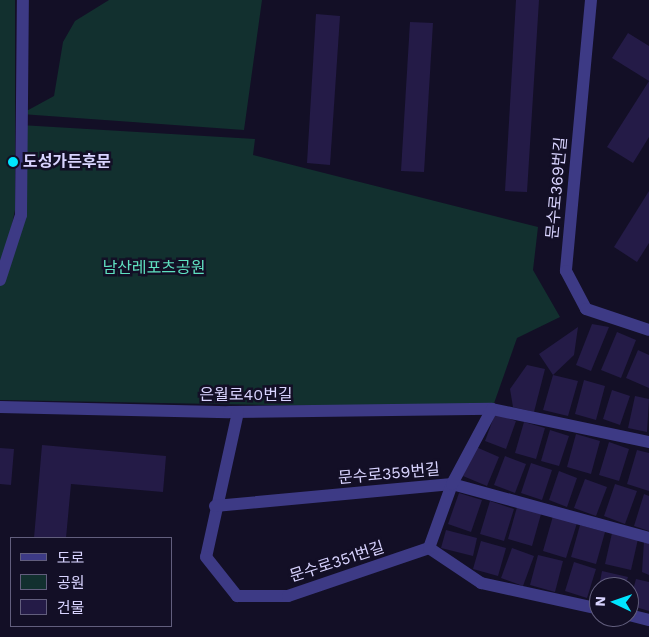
<!DOCTYPE html>
<html>
<head>
<meta charset="utf-8">
<style>
	body { margin:0 }
	#map { position:relative; width:649px; height:637px; overflow:hidden; background:#130f26; font-family:"Work Sans","Noto Sans KR",sans-serif }
	div>[style] { position:absolute }
	.green>* { inset:0; background:#12302f }
	.building>* { inset:0; background:#241b47 }
	.minor>* { height:12px; margin:-6px; padding:0 6px; transform-origin:6px; border-radius:6px; background:#3d3a85 }
	.tertiary>* { height:12px; margin:-6px; padding:0 6px; transform-origin:6px; border-radius:6px; background:#3d3a85 }
	.dots>* { width:14px; height:14px; translate:-50% -50%; box-sizing:border-box; border:2px solid #130f26; border-radius:50% }
	span { translate:-50% -50%; white-space:nowrap; text-align:center; line-height:1.15; -webkit-text-stroke:5px #130f26; paint-order:stroke }
	.poi-label { font-size:16px; color:#d9d4ff; font-weight:700 }
	.left { translate:0 -50%; text-align:left }
	.street-label { font-size:16px; color:#d9d4ff }
	.park-label { font-size:16px; color:#5fe0c0 }
	.legend { position:absolute; left:10px; top:537px; width:162px; height:90px; box-sizing:border-box; background:#130f26; border:1px solid #625e7d; margin:0; padding:6px 9px; list-style:none; font-size:15px; color:#d9d4ff }
	.legend li { display:flex; align-items:center; gap:10px; height:25px }
	.legend b { width:25px; border:1px solid #625e7d }
	.north { position:absolute; left:589px; top:577px; width:50px; height:50px; box-sizing:border-box; background:#130f26; border:1px solid #625e7d; border-radius:50%; rotate:273deg; font-size:14px; font-weight:700; line-height:20px; text-align:center; color:#d9d4ff }
	.north::after { content:''; display:block; margin:auto; width:18px; height:22px; background:#00e5ff; clip-path:polygon(50% 0,100% 100%,50% 72%,0 100%) }
</style>
</head>
<body>
<div id="map">
	<div class="green">
		<i style="clip-path:polygon(0 0,15px 0,15px 210px,2px 272px,21px 215px,20px 125px,255px 139px,253px 155px,538px 227px,533px 270px,560px 317px,517px 338px,492px 409px,0 400px)"></i>
		<i style="clip-path:polygon(109px 0,262px 0,244px 130px,21px 114px,54px 96px,63px 42px,75px 21px)"></i>
	</div>
	<div class="building">
		<i style="clip-path:polygon(516px 0,539px 0,527px 192px,505px 191px)"></i>
		<i style="clip-path:polygon(316px 14px,340px 16px,330px 165px,307px 163px)"></i>
		<i style="clip-path:polygon(410px 22px,433px 23px,424px 172px,401px 171px)"></i>
		<i style="clip-path:polygon(628px 33px,649px 46px,649px 137px,633px 163px,607px 147px,649px 81px,612px 58px)"></i>
		<i style="clip-path:polygon(649px 191px,649px 243px,637px 262px,614px 247px)"></i>
		<i style="clip-path:polygon(592px 324px,609px 327px,591px 371px,576px 365px)"></i>
		<i style="clip-path:polygon(578px 327px,574px 355px,553px 375px,539px 354px)"></i>
		<i style="clip-path:polygon(617px 332px,636px 340px,621px 378px,601px 370px)"></i>
		<i style="clip-path:polygon(638px 350px,649px 355px,649px 388px,626px 378px)"></i>
		<i style="clip-path:polygon(527px 365px,545px 369px,534px 412px,513px 407px,510px 389px)"></i>
		<i style="clip-path:polygon(553px 375px,578px 381px,568px 416px,543px 410px)"></i>
		<i style="clip-path:polygon(584px 380px,605px 386px,596px 420px,575px 414px)"></i>
		<i style="clip-path:polygon(612px 390px,630px 396px,620px 425px,603px 419px)"></i>
		<i style="clip-path:polygon(635px 396px,649px 399px,647px 432px,628px 428px)"></i>
		<i style="clip-path:polygon(495px 414px,516px 421px,506px 449px,485px 441px)"></i>
		<i style="clip-path:polygon(524px 422px,545px 428px,536px 459px,515px 453px)"></i>
		<i style="clip-path:polygon(550px 430px,569px 436px,559px 466px,541px 461px)"></i>
		<i style="clip-path:polygon(576px 434px,600px 441px,591px 474px,567px 467px)"></i>
		<i style="clip-path:polygon(609px 442px,629px 449px,619px 481px,599px 475px)"></i>
		<i style="clip-path:polygon(42px 445px,166px 456px,163px 492px,71px 484px,66px 538px,34px 538px)"></i>
		<i style="clip-path:polygon(476px 447px,499px 457px,487px 486px,463px 476px)"></i>
		<i style="clip-path:polygon(0 448px,14px 449px,11px 485px,0 484px)"></i>
		<i style="clip-path:polygon(637px 450px,649px 453px,649px 491px,627px 484px)"></i>
		<i style="clip-path:polygon(505px 456px,526px 464px,515px 493px,494px 485px)"></i>
		<i style="clip-path:polygon(531px 463px,552px 470px,542px 500px,521px 493px)"></i>
		<i style="clip-path:polygon(559px 471px,577px 478px,567px 507px,549px 500px)"></i>
		<i style="clip-path:polygon(585px 479px,607px 487px,596px 516px,574px 508px)"></i>
		<i style="clip-path:polygon(615px 484px,637px 491px,625px 524px,604px 516px)"></i>
		<i style="clip-path:polygon(459px 493px,482px 500px,471px 532px,448px 524px)"></i>
		<i style="clip-path:polygon(644px 494px,649px 496px,649px 531px,634px 526px)"></i>
		<i style="clip-path:polygon(490px 501px,514px 509px,504px 541px,480px 534px)"></i>
		<i style="clip-path:polygon(517px 507px,541px 514px,532px 546px,508px 539px)"></i>
		<i style="clip-path:polygon(553px 516px,577px 523px,566px 558px,543px 551px)"></i>
		<i style="clip-path:polygon(580px 525px,605px 532px,596px 564px,571px 557px)"></i>
		<i style="clip-path:polygon(446px 530px,477px 538px,473px 556px,441px 548px)"></i>
		<i style="clip-path:polygon(612px 533px,638px 539px,631px 570px,605px 564px)"></i>
		<i style="clip-path:polygon(481px 541px,506px 548px,498px 576px,473px 569px)"></i>
		<i style="clip-path:polygon(644px 541px,649px 543px,649px 575px,642px 572px)"></i>
		<i style="clip-path:polygon(512px 548px,534px 556px,523px 586px,501px 578px)"></i>
		<i style="clip-path:polygon(538px 555px,563px 561px,555px 592px,530px 585px)"></i>
		<i style="clip-path:polygon(574px 562px,596px 569px,587px 598px,565px 591px)"></i>
		<i style="clip-path:polygon(602px 571px,628px 577px,625px 587px,599px 587px)"></i>
		<i style="clip-path:polygon(636px 579px,649px 582px,649px 611px,629px 605px)"></i>
	</div>
	<div class="minor">
		<i style="left:591px;top:0;width:272px;rotate:95.3deg"></i>
		<i style="left:566px;top:271px;width:43px;rotate:62.2deg"></i>
		<i style="left:586px;top:309px;width:66px;rotate:18.4deg"></i>
		<i style="left:0;top:407px;width:229px;rotate:1.3deg"></i>
		<i style="left:229px;top:412px;width:263px;rotate:-0.7deg"></i>
		<i style="left:492px;top:409px;width:160px;rotate:11.9deg"></i>
		<i style="left:238px;top:412px;width:148px;rotate:102.4deg"></i>
		<i style="left:206px;top:557px;width:50px;rotate:51.5deg"></i>
		<i style="left:237px;top:596px;width:51px"></i>
		<i style="left:288px;top:596px;width:149px;rotate:-18.8deg"></i>
		<i style="left:429px;top:548px;width:63px;rotate:33.9deg"></i>
		<i style="left:481px;top:583px;width:121px;rotate:12.4deg"></i>
		<i style="left:215px;top:506px;width:238px;rotate:-5.3deg"></i>
		<i style="left:452px;top:484px;width:204px;rotate:15.3deg"></i>
		<i style="left:429px;top:548px;width:68px;rotate:-70.2deg"></i>
		<i style="left:452px;top:484px;width:85px;rotate:-61.9deg"></i>
		<i style="left:629px;top:615px;width:21px;rotate:14deg"></i>
	</div>
	<div class="tertiary">
		<i style="left:0;top:280px;width:68px;rotate:-72.1deg"></i>
		<i style="left:21px;top:215px;width:215px;rotate:-89.5deg"></i>
	</div>
	<div class="dots">
		<i style="left:13px;top:162px;background:#00e5ff"></i>
	</div>
	<div class="poi-label">
		<span class="left" style="left:23px;top:162px">도성가든후문</span>
	</div>
	<div class="street-label">
		<span style="left:557px;top:188px;rotate:-85deg">문수로369번길</span>
		<span style="left:246px;top:395px">은월로40번길</span>
		<span style="left:389px;top:474px;rotate:-5deg">문수로359번길</span>
		<span style="left:337px;top:562px;rotate:-18deg">문수로351번길</span>
	</div>
	<div class="park-label">
		<span style="left:154px;top:268px">남산레포츠공원</span>
	</div>
	<ul class="legend">
	<li><b style="height:6px;background:#3d3a85"></b>도로</li>
	<li><b style="height:14px;background:#12302f"></b>공원</li>
	<li><b style="height:14px;background:#241b47"></b>건물</li>
	</ul>
	<div class="north">N</div>
</div>
</body>
</html>
